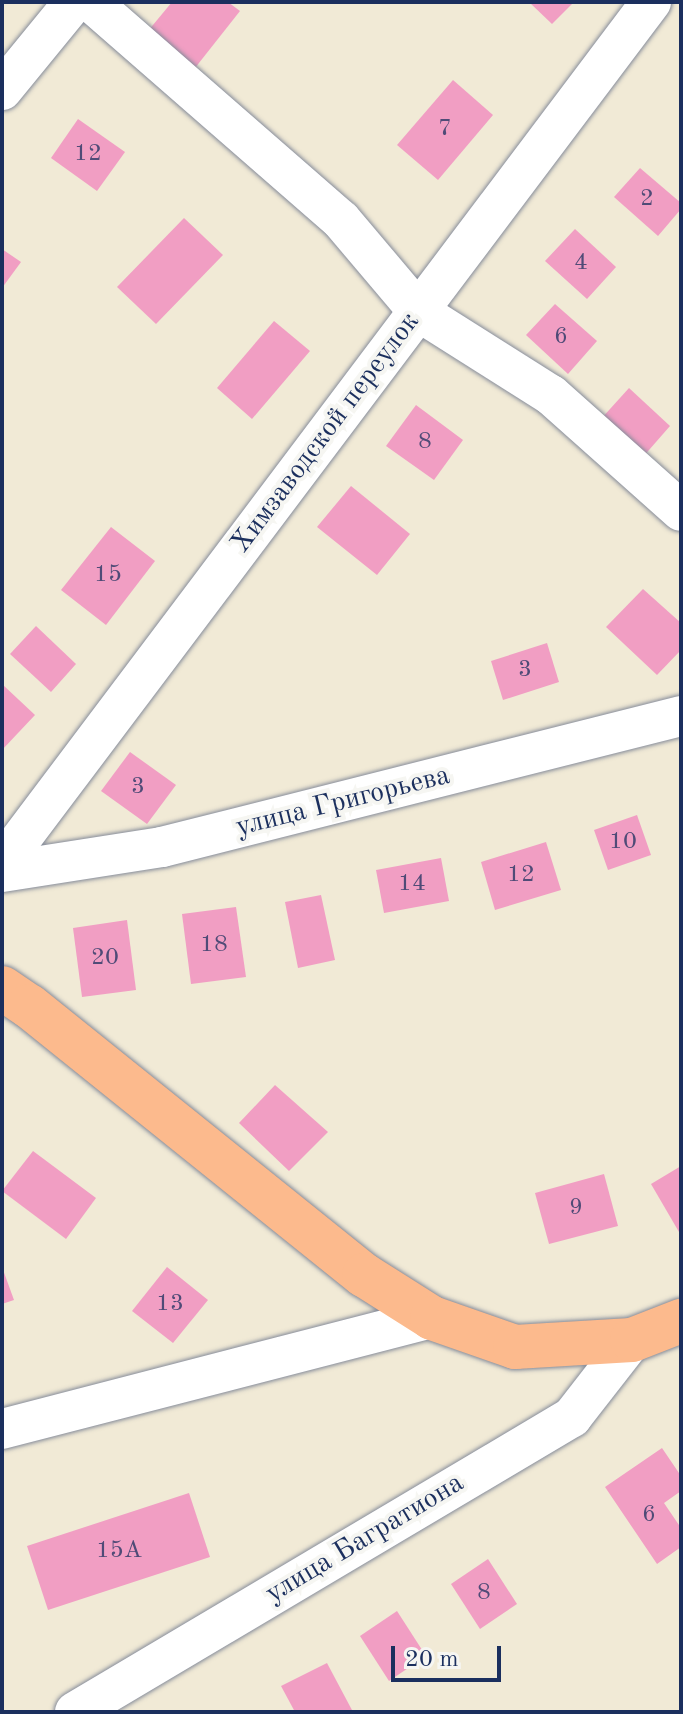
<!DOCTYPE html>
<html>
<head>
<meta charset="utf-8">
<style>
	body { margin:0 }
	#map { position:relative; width:683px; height:1714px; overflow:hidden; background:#f1ead6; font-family:"Old Standard TT",serif }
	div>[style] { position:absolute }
	.building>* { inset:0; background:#f19ec3 }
	.roads { filter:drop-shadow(0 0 2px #868c9a) drop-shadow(0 0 2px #868c9a) }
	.minor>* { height:40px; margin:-20px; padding:0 20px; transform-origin:20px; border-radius:20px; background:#fff }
	.major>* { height:44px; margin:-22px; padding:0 22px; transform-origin:22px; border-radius:22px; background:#fcba8d }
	span { translate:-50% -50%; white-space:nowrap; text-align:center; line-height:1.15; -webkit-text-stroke:8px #f6f6f2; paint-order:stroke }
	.number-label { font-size:24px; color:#504b77 }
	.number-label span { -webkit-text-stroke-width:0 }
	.street-label { font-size:28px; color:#1b2f5e }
	.frame { position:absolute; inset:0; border:4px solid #1b2f5e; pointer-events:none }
	.scale { position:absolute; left:391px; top:1646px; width:110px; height:36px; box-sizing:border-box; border:4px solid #1b2f5e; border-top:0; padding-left:10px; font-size:24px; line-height:28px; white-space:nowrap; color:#1b2f5e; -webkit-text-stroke:6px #f6f6f2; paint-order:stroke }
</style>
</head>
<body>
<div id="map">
	<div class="building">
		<i style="clip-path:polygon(172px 2px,228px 2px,240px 11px,195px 68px,148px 31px)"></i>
		<i style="clip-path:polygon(529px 2px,574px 2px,552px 24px)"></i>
		<i style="clip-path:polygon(453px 80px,493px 115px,438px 180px,397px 145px)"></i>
		<i style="clip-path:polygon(78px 119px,125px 152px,97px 191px,51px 158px)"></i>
		<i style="clip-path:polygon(640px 168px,681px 203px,681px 209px,658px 236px,614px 197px)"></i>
		<i style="clip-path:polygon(184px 218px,223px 255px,156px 324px,117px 287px)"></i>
		<i style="clip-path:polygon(575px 229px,616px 267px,587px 299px,545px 261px)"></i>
		<i style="clip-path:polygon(2px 249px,21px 262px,2px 288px)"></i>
		<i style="clip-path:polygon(555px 304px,597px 341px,568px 374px,526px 335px)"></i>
		<i style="clip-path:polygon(274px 321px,310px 351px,252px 419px,217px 388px)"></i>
		<i style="clip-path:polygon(629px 388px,670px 426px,642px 458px,600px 420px)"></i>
		<i style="clip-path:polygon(416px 405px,463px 440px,434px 480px,386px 446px)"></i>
		<i style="clip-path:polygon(351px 486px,410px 534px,377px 575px,317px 527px)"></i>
		<i style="clip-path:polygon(111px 527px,155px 561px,106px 625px,61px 590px)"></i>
		<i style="clip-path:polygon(643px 589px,681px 623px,681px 650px,657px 675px,606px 627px)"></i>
		<i style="clip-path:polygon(36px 626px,76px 664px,51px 692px,10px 654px)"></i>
		<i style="clip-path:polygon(547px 643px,559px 682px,503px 700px,491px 661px)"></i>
		<i style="clip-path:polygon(2px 684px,35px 715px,2px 750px)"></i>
		<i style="clip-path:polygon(130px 752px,176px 785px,147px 824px,101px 791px)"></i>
		<i style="clip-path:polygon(637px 815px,651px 855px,608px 870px,594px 830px)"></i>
		<i style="clip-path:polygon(546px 842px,561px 890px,495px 910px,481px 862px)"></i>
		<i style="clip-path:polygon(441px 858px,449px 901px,384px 913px,376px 870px)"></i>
		<i style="clip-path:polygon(321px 895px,335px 960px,298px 968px,285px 902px)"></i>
		<i style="clip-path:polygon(236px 907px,246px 977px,191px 984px,182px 914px)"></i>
		<i style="clip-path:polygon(127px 920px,136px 990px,82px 997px,73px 928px)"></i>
		<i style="clip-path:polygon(275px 1085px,328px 1132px,289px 1171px,239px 1123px)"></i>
		<i style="clip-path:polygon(33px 1151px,96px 1198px,66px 1239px,2px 1191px)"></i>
		<i style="clip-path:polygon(681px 1166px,681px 1231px,679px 1232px,651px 1184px)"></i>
		<i style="clip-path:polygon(604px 1174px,618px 1226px,549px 1244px,535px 1193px)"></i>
		<i style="clip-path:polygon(2px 1267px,14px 1300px,2px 1304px)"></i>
		<i style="clip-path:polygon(167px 1267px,208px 1300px,173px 1343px,132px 1311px)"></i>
		<i style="clip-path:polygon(662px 1448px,681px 1476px,681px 1491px,664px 1503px,681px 1528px,681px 1547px,657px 1564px,605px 1487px)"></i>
		<i style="clip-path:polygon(189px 1493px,210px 1557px,48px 1610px,27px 1546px)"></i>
		<i style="clip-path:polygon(488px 1559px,517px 1604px,480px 1629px,451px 1584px)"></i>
		<i style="clip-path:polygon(397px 1611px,426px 1656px,389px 1681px,360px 1636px)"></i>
		<i style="clip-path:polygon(327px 1663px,353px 1712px,295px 1712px,281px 1686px)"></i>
	</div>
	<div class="roads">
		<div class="minor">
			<i style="left:91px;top:2px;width:332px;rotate:41.1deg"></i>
			<i style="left:341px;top:220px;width:119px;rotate:49.8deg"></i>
			<i style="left:418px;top:311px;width:157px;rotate:32.3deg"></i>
			<i style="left:551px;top:395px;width:174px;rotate:41.7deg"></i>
			<i style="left:2px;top:90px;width:114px;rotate:-50.7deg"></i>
			<i style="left:2px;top:864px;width:1079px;rotate:-53.02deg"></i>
			<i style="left:2px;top:872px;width:162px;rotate:-8.9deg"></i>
			<i style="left:162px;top:847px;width:535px;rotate:-14.17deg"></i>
			<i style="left:2px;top:1429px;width:444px;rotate:-14.5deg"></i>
			<i style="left:75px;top:1712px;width:578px;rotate:-30.69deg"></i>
			<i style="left:572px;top:1417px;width:98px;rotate:-52.1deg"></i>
		</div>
		<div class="major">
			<i style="left:2px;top:988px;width:32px;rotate:34deg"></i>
			<i style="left:29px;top:1006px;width:430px;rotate:38.8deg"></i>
			<i style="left:364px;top:1275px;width:80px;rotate:32.3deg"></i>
			<i style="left:432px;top:1318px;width:88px;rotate:19.3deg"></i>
			<i style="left:515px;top:1347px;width:117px;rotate:-3.4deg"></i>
			<i style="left:632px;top:1340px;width:53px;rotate:-21.2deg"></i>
		</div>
	</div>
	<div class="number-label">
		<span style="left:445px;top:130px">7</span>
		<span style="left:88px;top:155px">12</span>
		<span style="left:647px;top:200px">2</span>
		<span style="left:581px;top:264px">4</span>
		<span style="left:561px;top:338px">6</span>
		<span style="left:425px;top:443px">8</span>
		<span style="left:108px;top:576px">15</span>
		<span style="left:525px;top:671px">3</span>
		<span style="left:138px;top:788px">3</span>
		<span style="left:623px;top:843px">10</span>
		<span style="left:521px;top:876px">12</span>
		<span style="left:412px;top:885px">14</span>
		<span style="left:214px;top:946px">18</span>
		<span style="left:105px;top:959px">20</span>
		<span style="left:576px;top:1209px">9</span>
		<span style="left:170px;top:1305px">13</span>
		<span style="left:649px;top:1516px">6</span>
		<span style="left:119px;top:1552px">15А</span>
		<span style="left:484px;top:1594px">8</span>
	</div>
	<div class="street-label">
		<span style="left:326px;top:433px;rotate:-53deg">Химзаводской переулок</span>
		<span style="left:343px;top:802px;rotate:-14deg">улица Григорьева</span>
		<span style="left:365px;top:1539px;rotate:-31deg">улица Багратиона</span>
	</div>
	<div class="frame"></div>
	<div class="scale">20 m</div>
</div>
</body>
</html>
